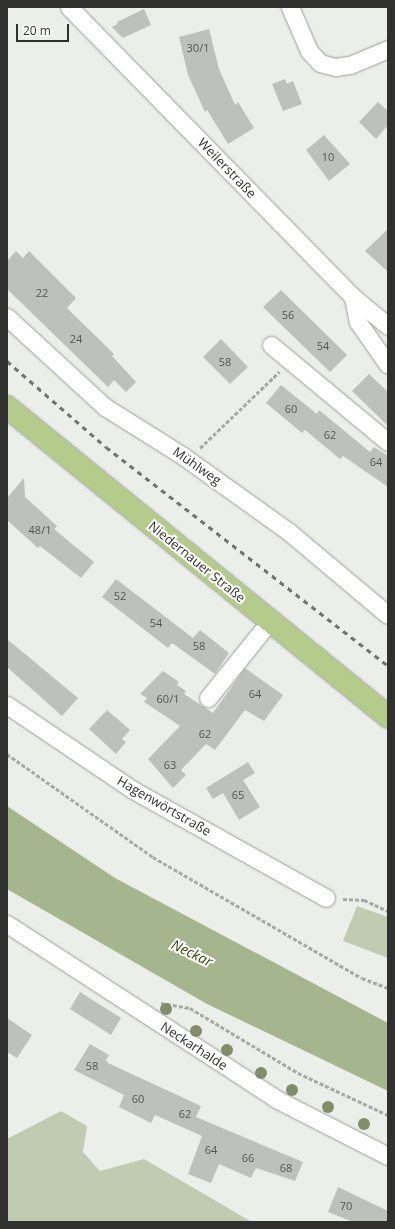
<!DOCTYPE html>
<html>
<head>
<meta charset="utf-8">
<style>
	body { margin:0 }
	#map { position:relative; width:395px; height:1229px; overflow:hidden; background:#eceeea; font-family:"Open Sans",sans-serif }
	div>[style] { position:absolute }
	.green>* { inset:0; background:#c0cbb1 }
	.water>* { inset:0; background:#a5b68e }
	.building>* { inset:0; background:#bec0bc }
	.path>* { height:2.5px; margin-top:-1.25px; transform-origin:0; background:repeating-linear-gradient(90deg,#a8a9a6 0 4px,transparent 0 6px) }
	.roads { filter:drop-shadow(0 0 1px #9d9e9b) drop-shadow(0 0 1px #9d9e9b) }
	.minor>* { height:17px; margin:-8.5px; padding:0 8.5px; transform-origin:8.5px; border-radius:8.5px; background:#fff }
	.major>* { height:22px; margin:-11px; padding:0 11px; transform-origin:11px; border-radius:11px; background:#b5cb8b }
	.rail>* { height:3px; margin-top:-1.5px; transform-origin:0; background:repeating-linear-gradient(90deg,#727471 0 5px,transparent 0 10px) }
	.trees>* { width:12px; height:12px; margin:-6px; border-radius:50%; background:#828e69 }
	span { translate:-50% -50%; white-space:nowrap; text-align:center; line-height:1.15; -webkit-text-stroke:4px #fff; paint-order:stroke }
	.number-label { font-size:11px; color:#545552 }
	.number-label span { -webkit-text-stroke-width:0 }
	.street-label { font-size:13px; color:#30312f }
	.water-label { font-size:14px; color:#344809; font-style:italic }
	.frame { position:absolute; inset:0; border:8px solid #30312f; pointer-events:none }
	.scale { position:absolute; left:16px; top:24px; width:53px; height:18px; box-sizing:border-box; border:2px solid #30312f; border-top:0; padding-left:5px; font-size:12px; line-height:14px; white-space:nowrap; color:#30312f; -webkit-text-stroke:3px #fff; paint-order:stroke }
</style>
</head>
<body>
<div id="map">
	<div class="green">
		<i style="clip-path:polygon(357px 906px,388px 917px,388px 958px,343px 941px)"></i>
		<i style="clip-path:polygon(61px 1111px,87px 1126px,83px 1152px,100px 1171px,144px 1159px,252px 1222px,7px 1222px,7px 1139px)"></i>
	</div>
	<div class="water">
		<i style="clip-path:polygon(7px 806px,115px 878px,388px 1023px,388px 1091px,207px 1004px,7px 889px)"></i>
	</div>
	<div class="building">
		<i style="clip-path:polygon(144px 9px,151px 25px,123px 38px,112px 27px,118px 24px,117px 22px)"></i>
		<i style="clip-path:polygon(209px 29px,219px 69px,235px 105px,238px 102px,254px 128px,228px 144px,207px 110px,205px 112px,188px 75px,179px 37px)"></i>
		<i style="clip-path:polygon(285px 79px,287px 84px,293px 81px,302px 104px,283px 111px,272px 84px)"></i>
		<i style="clip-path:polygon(378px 102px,388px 111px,388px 125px,376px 139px,359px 122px)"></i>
		<i style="clip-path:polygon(324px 135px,350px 164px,329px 181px,306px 150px)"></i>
		<i style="clip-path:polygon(388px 229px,388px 272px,365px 251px)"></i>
		<i style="clip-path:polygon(16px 251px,23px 258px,29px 251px,76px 298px,67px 308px,114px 354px,112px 356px,136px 382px,126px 392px,114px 380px,108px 387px,7px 289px,7px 261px)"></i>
		<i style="clip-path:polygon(281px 290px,347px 355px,330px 372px,263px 307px)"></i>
		<i style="clip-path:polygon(221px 339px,248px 367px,230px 384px,203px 357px)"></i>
		<i style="clip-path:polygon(369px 374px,388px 392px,388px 426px,352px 391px)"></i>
		<i style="clip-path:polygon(281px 385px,317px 414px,319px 410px,370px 452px,374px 447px,388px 456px,388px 487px,343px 456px,340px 459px,305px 430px,302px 433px,266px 403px)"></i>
		<i style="clip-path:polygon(24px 478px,25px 497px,57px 526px,54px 529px,94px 562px,81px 578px,40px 546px,38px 548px,7px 520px,7px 498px)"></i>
		<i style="clip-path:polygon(116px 579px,193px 638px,200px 630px,229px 653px,215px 674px,172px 643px,168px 648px,102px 597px)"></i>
		<i style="clip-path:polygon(7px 639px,78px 698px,62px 716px,7px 667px)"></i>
		<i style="clip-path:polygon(245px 668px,283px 695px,264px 721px,245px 710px,215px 750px,206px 744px,181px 770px,186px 775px,173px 788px,148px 759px,180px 726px,144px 702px,147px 698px,140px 694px,163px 671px,179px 682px,177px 685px,186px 691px,184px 694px,213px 713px)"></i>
		<i style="clip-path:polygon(107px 710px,130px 730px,122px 739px,126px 742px,116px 754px,89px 729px)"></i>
		<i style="clip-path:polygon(248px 762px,255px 773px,243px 780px,260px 807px,239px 820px,223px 793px,213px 799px,206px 788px)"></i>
		<i style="clip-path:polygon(80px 992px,121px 1018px,111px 1035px,70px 1009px)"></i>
		<i style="clip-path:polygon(7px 1018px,32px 1035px,17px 1058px,7px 1052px)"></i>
		<i style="clip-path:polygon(90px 1044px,109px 1055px,106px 1060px,108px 1063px,201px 1106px,196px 1117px,303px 1162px,295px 1181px,256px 1168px,251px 1178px,219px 1164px,211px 1183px,188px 1174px,202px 1136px,155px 1115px,151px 1123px,119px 1107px,124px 1095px,74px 1070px)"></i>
		<i style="clip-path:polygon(338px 1187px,388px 1211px,388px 1222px,353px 1222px,328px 1212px)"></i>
	</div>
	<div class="path">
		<i style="left:200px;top:448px;width:110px;rotate:-43.9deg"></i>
		<i style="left:7px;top:754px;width:179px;rotate:35.2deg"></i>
		<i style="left:153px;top:857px;width:241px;rotate:30.1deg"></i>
		<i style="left:362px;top:978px;width:28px;rotate:21deg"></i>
		<i style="left:343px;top:899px;width:21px;rotate:3deg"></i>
		<i style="left:364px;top:900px;width:26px;rotate:25deg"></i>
		<i style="left:161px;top:1003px;width:29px;rotate:10deg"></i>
		<i style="left:190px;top:1008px;width:126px;rotate:31deg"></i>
		<i style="left:298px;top:1073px;width:99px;rotate:25deg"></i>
	</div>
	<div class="roads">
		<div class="minor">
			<i style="left:69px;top:7px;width:406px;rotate:45.6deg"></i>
			<i style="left:353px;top:297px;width:45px;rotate:39.6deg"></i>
			<i style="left:290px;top:7px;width:48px;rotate:66.6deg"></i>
			<i style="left:309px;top:51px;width:16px;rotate:47deg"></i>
			<i style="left:320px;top:63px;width:16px;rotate:15deg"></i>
			<i style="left:335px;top:67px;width:15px;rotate:-8deg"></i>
			<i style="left:350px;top:65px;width:41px;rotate:-22.8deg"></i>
			<i style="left:353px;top:297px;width:25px;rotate:79deg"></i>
			<i style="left:358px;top:322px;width:52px;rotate:55.1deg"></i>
			<i style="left:7px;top:317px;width:133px;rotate:42.6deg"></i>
			<i style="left:105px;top:407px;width:92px;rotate:32.1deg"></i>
			<i style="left:183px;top:456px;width:130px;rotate:35.6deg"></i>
			<i style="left:289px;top:532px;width:129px;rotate:40deg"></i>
			<i style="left:271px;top:345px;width:152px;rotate:39.7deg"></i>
			<i style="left:208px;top:698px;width:99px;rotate:-51.2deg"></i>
			<i style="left:7px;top:705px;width:152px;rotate:34deg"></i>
			<i style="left:133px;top:790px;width:221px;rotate:29.2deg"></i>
			<i style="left:7px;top:924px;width:321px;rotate:33deg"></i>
			<i style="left:276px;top:1099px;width:126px;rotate:27deg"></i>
		</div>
		<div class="major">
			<i style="left:7px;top:407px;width:491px;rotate:39.1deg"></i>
		</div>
	</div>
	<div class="rail">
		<i style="left:7px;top:361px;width:131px;rotate:41deg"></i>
		<i style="left:106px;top:447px;width:357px;rotate:37.8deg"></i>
	</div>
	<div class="trees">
		<i style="left:166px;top:1009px"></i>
		<i style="left:196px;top:1031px"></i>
		<i style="left:227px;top:1050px"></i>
		<i style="left:261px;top:1073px"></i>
		<i style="left:292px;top:1090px"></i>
		<i style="left:328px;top:1107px"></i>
		<i style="left:364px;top:1124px"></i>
	</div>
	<div class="number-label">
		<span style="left:198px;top:48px">30/1</span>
		<span style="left:328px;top:157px">10</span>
		<span style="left:42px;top:293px">22</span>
		<span style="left:288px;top:315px">56</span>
		<span style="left:76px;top:339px">24</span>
		<span style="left:323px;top:346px">54</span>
		<span style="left:225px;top:362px">58</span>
		<span style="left:291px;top:409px">60</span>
		<span style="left:330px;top:435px">62</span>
		<span style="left:376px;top:462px">64</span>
		<span style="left:40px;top:530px">48/1</span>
		<span style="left:120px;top:596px">52</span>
		<span style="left:156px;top:623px">54</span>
		<span style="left:199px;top:646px">58</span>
		<span style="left:255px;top:694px">64</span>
		<span style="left:168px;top:699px">60/1</span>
		<span style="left:205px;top:734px">62</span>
		<span style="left:170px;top:765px">63</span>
		<span style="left:238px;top:795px">65</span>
		<span style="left:92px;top:1066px">58</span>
		<span style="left:138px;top:1099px">60</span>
		<span style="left:185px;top:1114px">62</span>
		<span style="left:211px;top:1150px">64</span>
		<span style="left:248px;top:1158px">66</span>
		<span style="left:286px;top:1168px">68</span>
		<span style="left:346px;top:1206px">70</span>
	</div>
	<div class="street-label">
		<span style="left:227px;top:168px;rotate:46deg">Weilerstraße</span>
		<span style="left:197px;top:466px;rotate:35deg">Mühlweg</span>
		<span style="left:197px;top:562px;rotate:39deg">Niedernauer Straße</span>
		<span style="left:164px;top:806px;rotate:30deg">Hagenwörtstraße</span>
		<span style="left:194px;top:1046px;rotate:33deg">Neckarhalde</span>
	</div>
	<div class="water-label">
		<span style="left:192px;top:953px;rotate:26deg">Neckar</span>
	</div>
	<div class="frame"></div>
	<div class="scale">20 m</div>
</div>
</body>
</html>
